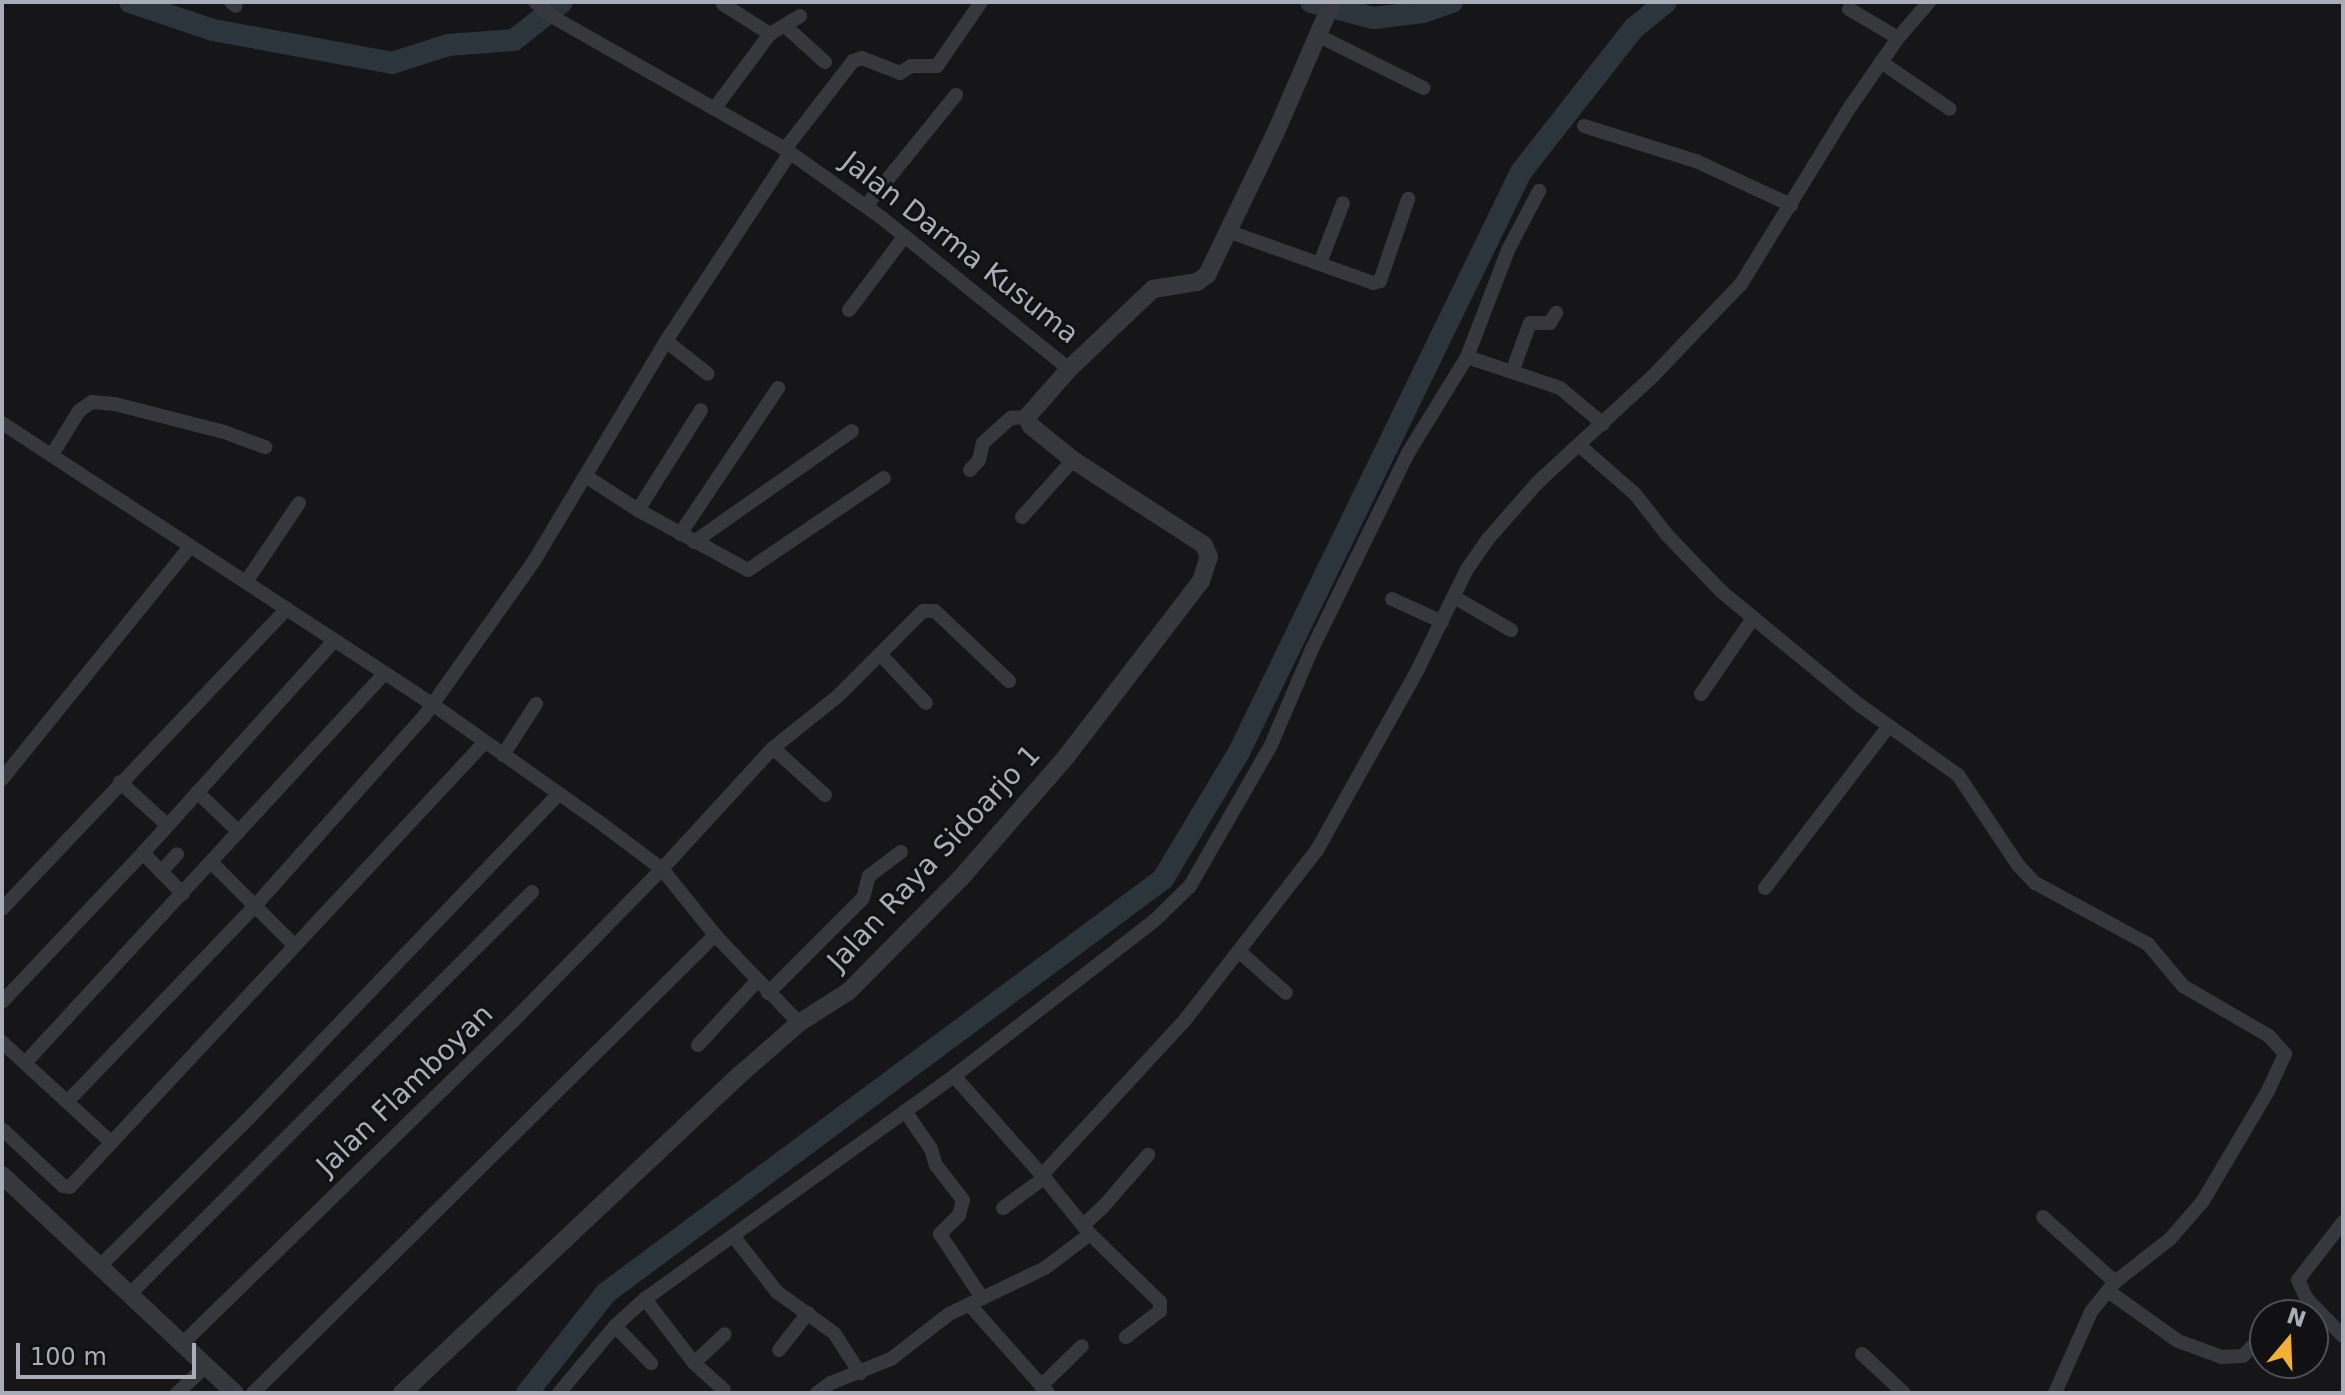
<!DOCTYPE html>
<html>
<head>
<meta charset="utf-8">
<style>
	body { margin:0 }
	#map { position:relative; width:2345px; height:1395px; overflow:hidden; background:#161618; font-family:"DejaVu Sans",sans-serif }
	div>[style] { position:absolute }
	.river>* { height:22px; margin:-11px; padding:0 11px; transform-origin:11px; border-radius:11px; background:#2c353c }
	.minor>* { height:14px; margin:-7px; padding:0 7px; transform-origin:7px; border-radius:7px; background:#37383d }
	.tertiary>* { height:18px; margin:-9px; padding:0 9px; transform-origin:9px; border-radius:9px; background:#37383d }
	span { translate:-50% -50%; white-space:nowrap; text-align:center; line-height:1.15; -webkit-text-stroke:6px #111113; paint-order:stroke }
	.street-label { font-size:28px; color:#a8adb8 }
	.frame { position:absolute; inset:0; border:4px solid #a8adb8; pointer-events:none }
	.north { position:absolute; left:2249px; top:1299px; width:80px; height:80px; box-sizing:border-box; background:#111113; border:2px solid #4d4f55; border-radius:50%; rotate:19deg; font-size:22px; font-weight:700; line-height:32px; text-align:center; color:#a8adb8 }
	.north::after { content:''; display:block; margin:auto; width:28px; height:36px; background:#f2b134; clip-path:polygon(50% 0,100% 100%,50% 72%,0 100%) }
	.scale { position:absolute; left:16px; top:1343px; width:180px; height:36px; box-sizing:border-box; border:4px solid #a8adb8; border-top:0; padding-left:10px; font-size:24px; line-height:28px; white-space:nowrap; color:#a8adb8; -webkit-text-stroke:6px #111113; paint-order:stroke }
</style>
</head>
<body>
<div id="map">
	<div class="river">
		<i style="left:130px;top:2px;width:88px;rotate:18.6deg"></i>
		<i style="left:213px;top:30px;width:182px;rotate:10.4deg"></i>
		<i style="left:392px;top:63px;width:59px;rotate:-17.8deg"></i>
		<i style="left:448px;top:45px;width:66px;rotate:-4.3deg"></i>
		<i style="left:514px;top:40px;width:61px;rotate:-38.4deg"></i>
		<i style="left:1311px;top:2px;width:65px;rotate:14.3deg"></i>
		<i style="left:1374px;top:18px;width:49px;rotate:-7deg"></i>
		<i style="left:1423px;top:12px;width:31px;rotate:-19deg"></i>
		<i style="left:527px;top:1393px;width:127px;rotate:-51.7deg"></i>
		<i style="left:606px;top:1293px;width:694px;rotate:-36.62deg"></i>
		<i style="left:1163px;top:879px;width:148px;rotate:-59.1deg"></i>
		<i style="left:1239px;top:752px;width:645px;rotate:-64.07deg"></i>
		<i style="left:1521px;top:172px;width:183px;rotate:-51.9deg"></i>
		<i style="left:1634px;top:28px;width:41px;rotate:-39.1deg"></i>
	</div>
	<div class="minor">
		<i style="left:231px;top:2px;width:6px;rotate:39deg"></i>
		<i style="left:535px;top:2px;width:23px;rotate:40deg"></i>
		<i style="left:553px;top:17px;width:267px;rotate:29.6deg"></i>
		<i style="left:785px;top:149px;width:119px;rotate:35.4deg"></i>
		<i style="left:882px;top:218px;width:240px;rotate:38.9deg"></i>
		<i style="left:723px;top:4px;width:56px;rotate:32.6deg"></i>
		<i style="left:1849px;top:9px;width:57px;rotate:30.6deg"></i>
		<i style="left:785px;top:26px;width:54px;rotate:42deg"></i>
		<i style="left:1317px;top:35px;width:119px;rotate:26.4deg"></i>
		<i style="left:1881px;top:62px;width:83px;rotate:34.3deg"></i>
		<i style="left:714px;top:109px;width:94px;rotate:-53.3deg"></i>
		<i style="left:770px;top:34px;width:35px;rotate:-31deg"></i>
		<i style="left:1584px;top:126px;width:117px;rotate:17.4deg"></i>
		<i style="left:1696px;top:161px;width:105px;rotate:24.9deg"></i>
		<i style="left:785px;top:149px;width:111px;rotate:-52.3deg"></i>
		<i style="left:853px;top:61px;width:9px;rotate:-18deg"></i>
		<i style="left:862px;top:58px;width:41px;rotate:21.5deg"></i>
		<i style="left:900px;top:73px;width:13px;rotate:-32deg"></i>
		<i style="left:911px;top:66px;width:26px"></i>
		<i style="left:937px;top:66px;width:78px;rotate:-55.5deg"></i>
		<i style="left:866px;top:206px;width:143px;rotate:-51deg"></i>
		<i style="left:1230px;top:232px;width:152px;rotate:19.6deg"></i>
		<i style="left:1373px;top:283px;width:7px;rotate:-16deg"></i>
		<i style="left:1380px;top:281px;width:87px;rotate:-71.1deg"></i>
		<i style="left:1320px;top:263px;width:64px;rotate:-69deg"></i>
		<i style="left:849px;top:310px;width:91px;rotate:-53deg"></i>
		<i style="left:666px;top:341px;width:53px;rotate:38.2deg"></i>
		<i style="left:1467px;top:357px;width:98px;rotate:18.4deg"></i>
		<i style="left:1560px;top:388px;width:56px;rotate:39.9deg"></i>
		<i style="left:1512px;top:372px;width:52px;rotate:-69.8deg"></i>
		<i style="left:1530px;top:323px;width:20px"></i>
		<i style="left:1550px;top:323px;width:12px;rotate:-59deg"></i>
		<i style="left:2px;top:423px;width:514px;rotate:33.16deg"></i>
		<i style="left:432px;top:704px;width:208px;rotate:35.2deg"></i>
		<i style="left:602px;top:824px;width:75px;rotate:36.9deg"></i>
		<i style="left:662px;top:869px;width:85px;rotate:51.2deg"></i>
		<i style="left:715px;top:935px;width:122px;rotate:46.3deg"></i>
		<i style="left:1580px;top:446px;width:73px;rotate:41.1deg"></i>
		<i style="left:1635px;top:494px;width:52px;rotate:52deg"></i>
		<i style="left:1667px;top:535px;width:79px;rotate:46deg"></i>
		<i style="left:1722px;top:592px;width:176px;rotate:39.5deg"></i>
		<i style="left:1858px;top:704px;width:123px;rotate:35.4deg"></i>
		<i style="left:1958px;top:775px;width:108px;rotate:56.3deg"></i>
		<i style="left:2018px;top:865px;width:25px;rotate:47deg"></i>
		<i style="left:2035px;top:883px;width:128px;rotate:28.4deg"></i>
		<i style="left:2148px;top:944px;width:55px;rotate:50.2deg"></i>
		<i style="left:2183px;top:986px;width:99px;rotate:30.2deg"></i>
		<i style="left:2269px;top:1036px;width:24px;rotate:48deg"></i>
		<i style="left:2285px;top:1054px;width:41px;rotate:114.7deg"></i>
		<i style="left:2268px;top:1091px;width:128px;rotate:120.6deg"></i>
		<i style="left:2203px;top:1201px;width:50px;rotate:131deg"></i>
		<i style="left:2170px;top:1239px;width:70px;rotate:142deg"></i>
		<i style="left:2115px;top:1282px;width:38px;rotate:129deg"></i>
		<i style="left:2091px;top:1312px;width:89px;rotate:114deg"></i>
		<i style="left:53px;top:453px;width:49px;rotate:-58.2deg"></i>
		<i style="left:79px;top:411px;width:16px;rotate:-35deg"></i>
		<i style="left:92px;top:402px;width:23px;rotate:5deg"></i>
		<i style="left:115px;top:404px;width:113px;rotate:14.4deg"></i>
		<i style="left:224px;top:432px;width:44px;rotate:20.1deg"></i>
		<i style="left:970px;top:470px;width:13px;rotate:-48deg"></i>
		<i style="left:979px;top:460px;width:17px;rotate:-77deg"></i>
		<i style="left:983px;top:443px;width:38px;rotate:-42deg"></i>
		<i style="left:1011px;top:418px;width:16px;rotate:-4deg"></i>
		<i style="left:587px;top:477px;width:61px;rotate:32.9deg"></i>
		<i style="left:638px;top:510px;width:125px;rotate:28.6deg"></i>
		<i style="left:748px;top:570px;width:164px;rotate:-34.1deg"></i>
		<i style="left:638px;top:510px;width:118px;rotate:-57.8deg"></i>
		<i style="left:1022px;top:517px;width:76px;rotate:-48.2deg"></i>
		<i style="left:680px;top:534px;width:176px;rotate:-56.1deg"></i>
		<i style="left:694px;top:542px;width:193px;rotate:-35.1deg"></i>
		<i style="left:246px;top:582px;width:95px;rotate:-56.1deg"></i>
		<i style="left:1454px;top:597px;width:66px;rotate:30.1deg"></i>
		<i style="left:1392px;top:599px;width:55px;rotate:24.7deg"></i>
		<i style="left:880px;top:654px;width:67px;rotate:46.8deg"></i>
		<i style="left:1701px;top:694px;width:92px;rotate:-55.6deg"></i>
		<i style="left:773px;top:748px;width:70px;rotate:42.1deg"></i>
		<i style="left:503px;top:755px;width:61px;rotate:-57.1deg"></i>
		<i style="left:2px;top:779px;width:297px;rotate:-51deg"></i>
		<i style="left:120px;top:782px;width:62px;rotate:42.4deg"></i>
		<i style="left:197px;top:792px;width:58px;rotate:43.6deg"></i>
		<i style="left:143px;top:853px;width:57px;rotate:45.7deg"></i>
		<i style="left:212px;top:863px;width:116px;rotate:45deg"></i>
		<i style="left:161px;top:872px;width:24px;rotate:-48deg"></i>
		<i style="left:1765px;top:888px;width:204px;rotate:-52.6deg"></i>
		<i style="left:2px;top:909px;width:414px;rotate:-46.5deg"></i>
		<i style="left:1241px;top:953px;width:60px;rotate:41.6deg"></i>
		<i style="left:768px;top:993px;width:134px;rotate:-45deg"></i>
		<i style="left:863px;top:898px;width:23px;rotate:-75deg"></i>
		<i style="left:869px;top:876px;width:40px;rotate:-37deg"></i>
		<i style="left:2px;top:1002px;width:205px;rotate:-46.6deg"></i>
		<i style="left:143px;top:853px;width:284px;rotate:-48deg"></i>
		<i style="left:2px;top:1042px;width:149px;rotate:42.6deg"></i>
		<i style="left:698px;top:1045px;width:87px;rotate:-47.3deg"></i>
		<i style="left:25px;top:1063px;width:529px;rotate:-47.3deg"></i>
		<i style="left:954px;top:1076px;width:132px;rotate:48.4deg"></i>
		<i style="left:67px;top:1102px;width:270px;rotate:-46.2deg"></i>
		<i style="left:254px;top:907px;width:257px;rotate:-48.3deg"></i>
		<i style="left:425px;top:715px;width:189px;rotate:-54.7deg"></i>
		<i style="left:534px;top:561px;width:257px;rotate:-59deg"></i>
		<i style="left:666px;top:341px;width:225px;rotate:-56.6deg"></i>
		<i style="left:905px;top:1111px;width:46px;rotate:55.6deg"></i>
		<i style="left:931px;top:1149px;width:17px;rotate:73deg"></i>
		<i style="left:936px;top:1165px;width:44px;rotate:52.4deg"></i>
		<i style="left:963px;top:1200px;width:16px;rotate:105deg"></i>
		<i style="left:959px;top:1215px;width:27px;rotate:135deg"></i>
		<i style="left:940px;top:1234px;width:77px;rotate:56.7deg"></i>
		<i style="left:2px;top:1129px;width:83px;rotate:43.1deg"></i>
		<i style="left:63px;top:1186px;width:7px;rotate:8deg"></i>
		<i style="left:70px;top:1187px;width:608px;rotate:-47deg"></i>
		<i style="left:1003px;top:1208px;width:51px;rotate:-36.2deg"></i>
		<i style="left:2043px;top:1217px;width:97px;rotate:42.1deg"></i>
		<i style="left:2343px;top:1222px;width:73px;rotate:127.8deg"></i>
		<i style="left:2298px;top:1280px;width:21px;rotate:65deg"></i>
		<i style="left:2307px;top:1299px;width:52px;rotate:45.8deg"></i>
		<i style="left:1083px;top:1225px;width:27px;rotate:-42deg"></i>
		<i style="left:1103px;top:1207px;width:69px;rotate:-49.1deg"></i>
		<i style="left:1090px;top:1234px;width:98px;rotate:44.2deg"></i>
		<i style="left:1160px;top:1302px;width:9px;rotate:90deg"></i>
		<i style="left:1160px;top:1311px;width:43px;rotate:142.6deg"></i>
		<i style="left:734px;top:1237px;width:70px;rotate:52deg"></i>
		<i style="left:777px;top:1292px;width:70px;rotate:35.7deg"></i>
		<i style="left:834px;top:1333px;width:48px;rotate:57deg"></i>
		<i style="left:99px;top:1267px;width:211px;rotate:-44.8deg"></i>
		<i style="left:249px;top:1118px;width:448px;rotate:-46.3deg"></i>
		<i style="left:2108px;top:1291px;width:86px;rotate:35.5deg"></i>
		<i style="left:2178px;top:1341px;width:47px;rotate:20deg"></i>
		<i style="left:2222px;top:1357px;width:21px;rotate:-3deg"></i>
		<i style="left:2243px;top:1356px;width:32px;rotate:-46deg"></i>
		<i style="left:129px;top:1295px;width:570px;rotate:-45deg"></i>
		<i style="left:645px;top:1299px;width:81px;rotate:52.6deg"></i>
		<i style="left:694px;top:1363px;width:40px;rotate:42deg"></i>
		<i style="left:969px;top:1304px;width:119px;rotate:48.4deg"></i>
		<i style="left:615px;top:1326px;width:52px;rotate:45.8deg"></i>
		<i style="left:181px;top:1345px;width:474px;rotate:-44.3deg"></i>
		<i style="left:520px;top:1014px;width:203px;rotate:-45.6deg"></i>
		<i style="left:662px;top:869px;width:164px;rotate:-47.5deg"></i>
		<i style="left:773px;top:748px;width:83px;rotate:-38.7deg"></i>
		<i style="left:838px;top:696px;width:120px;rotate:-45deg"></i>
		<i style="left:923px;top:611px;width:12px"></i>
		<i style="left:935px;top:611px;width:102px;rotate:43.4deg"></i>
		<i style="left:779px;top:1350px;width:47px;rotate:-51.9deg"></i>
		<i style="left:1862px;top:1354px;width:57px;rotate:42.9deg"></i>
		<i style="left:694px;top:1363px;width:42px;rotate:-43.1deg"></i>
		<i style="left:1041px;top:1386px;width:57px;rotate:-44.3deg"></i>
		<i style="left:177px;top:1393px;width:38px;rotate:-43deg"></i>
		<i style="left:253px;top:1393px;width:651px;rotate:-44.75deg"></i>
		<i style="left:559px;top:1393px;width:87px;rotate:-50.1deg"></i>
		<i style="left:615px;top:1326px;width:40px;rotate:-42deg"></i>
		<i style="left:645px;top:1299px;width:381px;rotate:-35.8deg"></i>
		<i style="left:954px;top:1076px;width:253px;rotate:-37.8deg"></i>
		<i style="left:1154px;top:921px;width:50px;rotate:-44.2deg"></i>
		<i style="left:1190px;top:886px;width:163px;rotate:-60.1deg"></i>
		<i style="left:1271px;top:745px;width:104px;rotate:-66.9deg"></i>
		<i style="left:1312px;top:649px;width:218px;rotate:-63.9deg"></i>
		<i style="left:1408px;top:453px;width:113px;rotate:-58.4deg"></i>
		<i style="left:1467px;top:357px;width:115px;rotate:-69deg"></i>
		<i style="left:1508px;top:250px;width:67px;rotate:-62.3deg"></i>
		<i style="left:817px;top:1393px;width:17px;rotate:-36deg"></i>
		<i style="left:831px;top:1383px;width:65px;rotate:-21.8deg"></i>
		<i style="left:891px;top:1359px;width:73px;rotate:-37.8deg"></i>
		<i style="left:949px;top:1314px;width:106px;rotate:-25.6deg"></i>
		<i style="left:1045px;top:1268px;width:56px;rotate:-37.1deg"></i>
		<i style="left:1090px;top:1234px;width:76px;rotate:-129.1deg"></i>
		<i style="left:1042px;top:1175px;width:211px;rotate:-47.3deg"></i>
		<i style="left:1185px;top:1020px;width:215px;rotate:-52.2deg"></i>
		<i style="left:1317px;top:850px;width:207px;rotate:-60.8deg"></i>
		<i style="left:1418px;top:669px;width:111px;rotate:-63.9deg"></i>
		<i style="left:1467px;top:569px;width:37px;rotate:-55deg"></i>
		<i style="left:1488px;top:539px;width:74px;rotate:-48.8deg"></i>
		<i style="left:1537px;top:483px;width:158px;rotate:-42.7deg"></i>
		<i style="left:1653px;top:376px;width:127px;rotate:-46.3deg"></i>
		<i style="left:1741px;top:284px;width:208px;rotate:-58.4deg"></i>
		<i style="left:1850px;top:107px;width:84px;rotate:-55.2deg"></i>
		<i style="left:1898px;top:38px;width:48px;rotate:-49.3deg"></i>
	</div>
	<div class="tertiary">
		<i style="left:2px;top:1175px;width:319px;rotate:43.1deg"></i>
		<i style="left:402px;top:1393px;width:458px;rotate:-43.3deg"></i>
		<i style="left:735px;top:1079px;width:85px;rotate:-41.2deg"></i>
		<i style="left:799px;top:1023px;width:59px;rotate:-32.6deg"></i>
		<i style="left:849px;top:991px;width:158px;rotate:-45.3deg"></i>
		<i style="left:960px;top:879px;width:162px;rotate:-49deg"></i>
		<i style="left:1066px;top:757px;width:222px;rotate:-52.5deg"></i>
		<i style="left:1201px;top:581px;width:25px;rotate:-72deg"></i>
		<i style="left:1209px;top:557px;width:13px;rotate:-113deg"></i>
		<i style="left:1204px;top:545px;width:156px;rotate:-147deg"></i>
		<i style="left:1073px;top:460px;width:54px;rotate:-141deg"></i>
		<i style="left:1031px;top:426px;width:10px;rotate:-114deg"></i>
		<i style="left:1027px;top:417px;width:64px;rotate:-48.8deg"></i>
		<i style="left:1069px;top:369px;width:116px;rotate:-43.6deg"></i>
		<i style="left:1153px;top:289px;width:45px;rotate:-9deg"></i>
		<i style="left:1197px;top:282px;width:12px;rotate:-35deg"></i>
		<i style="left:1207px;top:275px;width:157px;rotate:-64.3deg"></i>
		<i style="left:1275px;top:134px;width:144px;rotate:-66.6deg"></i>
	</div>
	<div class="street-label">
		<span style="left:960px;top:248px;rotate:38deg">Jalan Darma Kusuma</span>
		<span style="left:934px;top:858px;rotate:-47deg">Jalan Raya Sidoarjo 1</span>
		<span style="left:405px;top:1090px;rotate:-44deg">Jalan Flamboyan</span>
	</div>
	<div class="frame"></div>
	<div class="north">N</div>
	<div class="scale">100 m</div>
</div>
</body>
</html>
